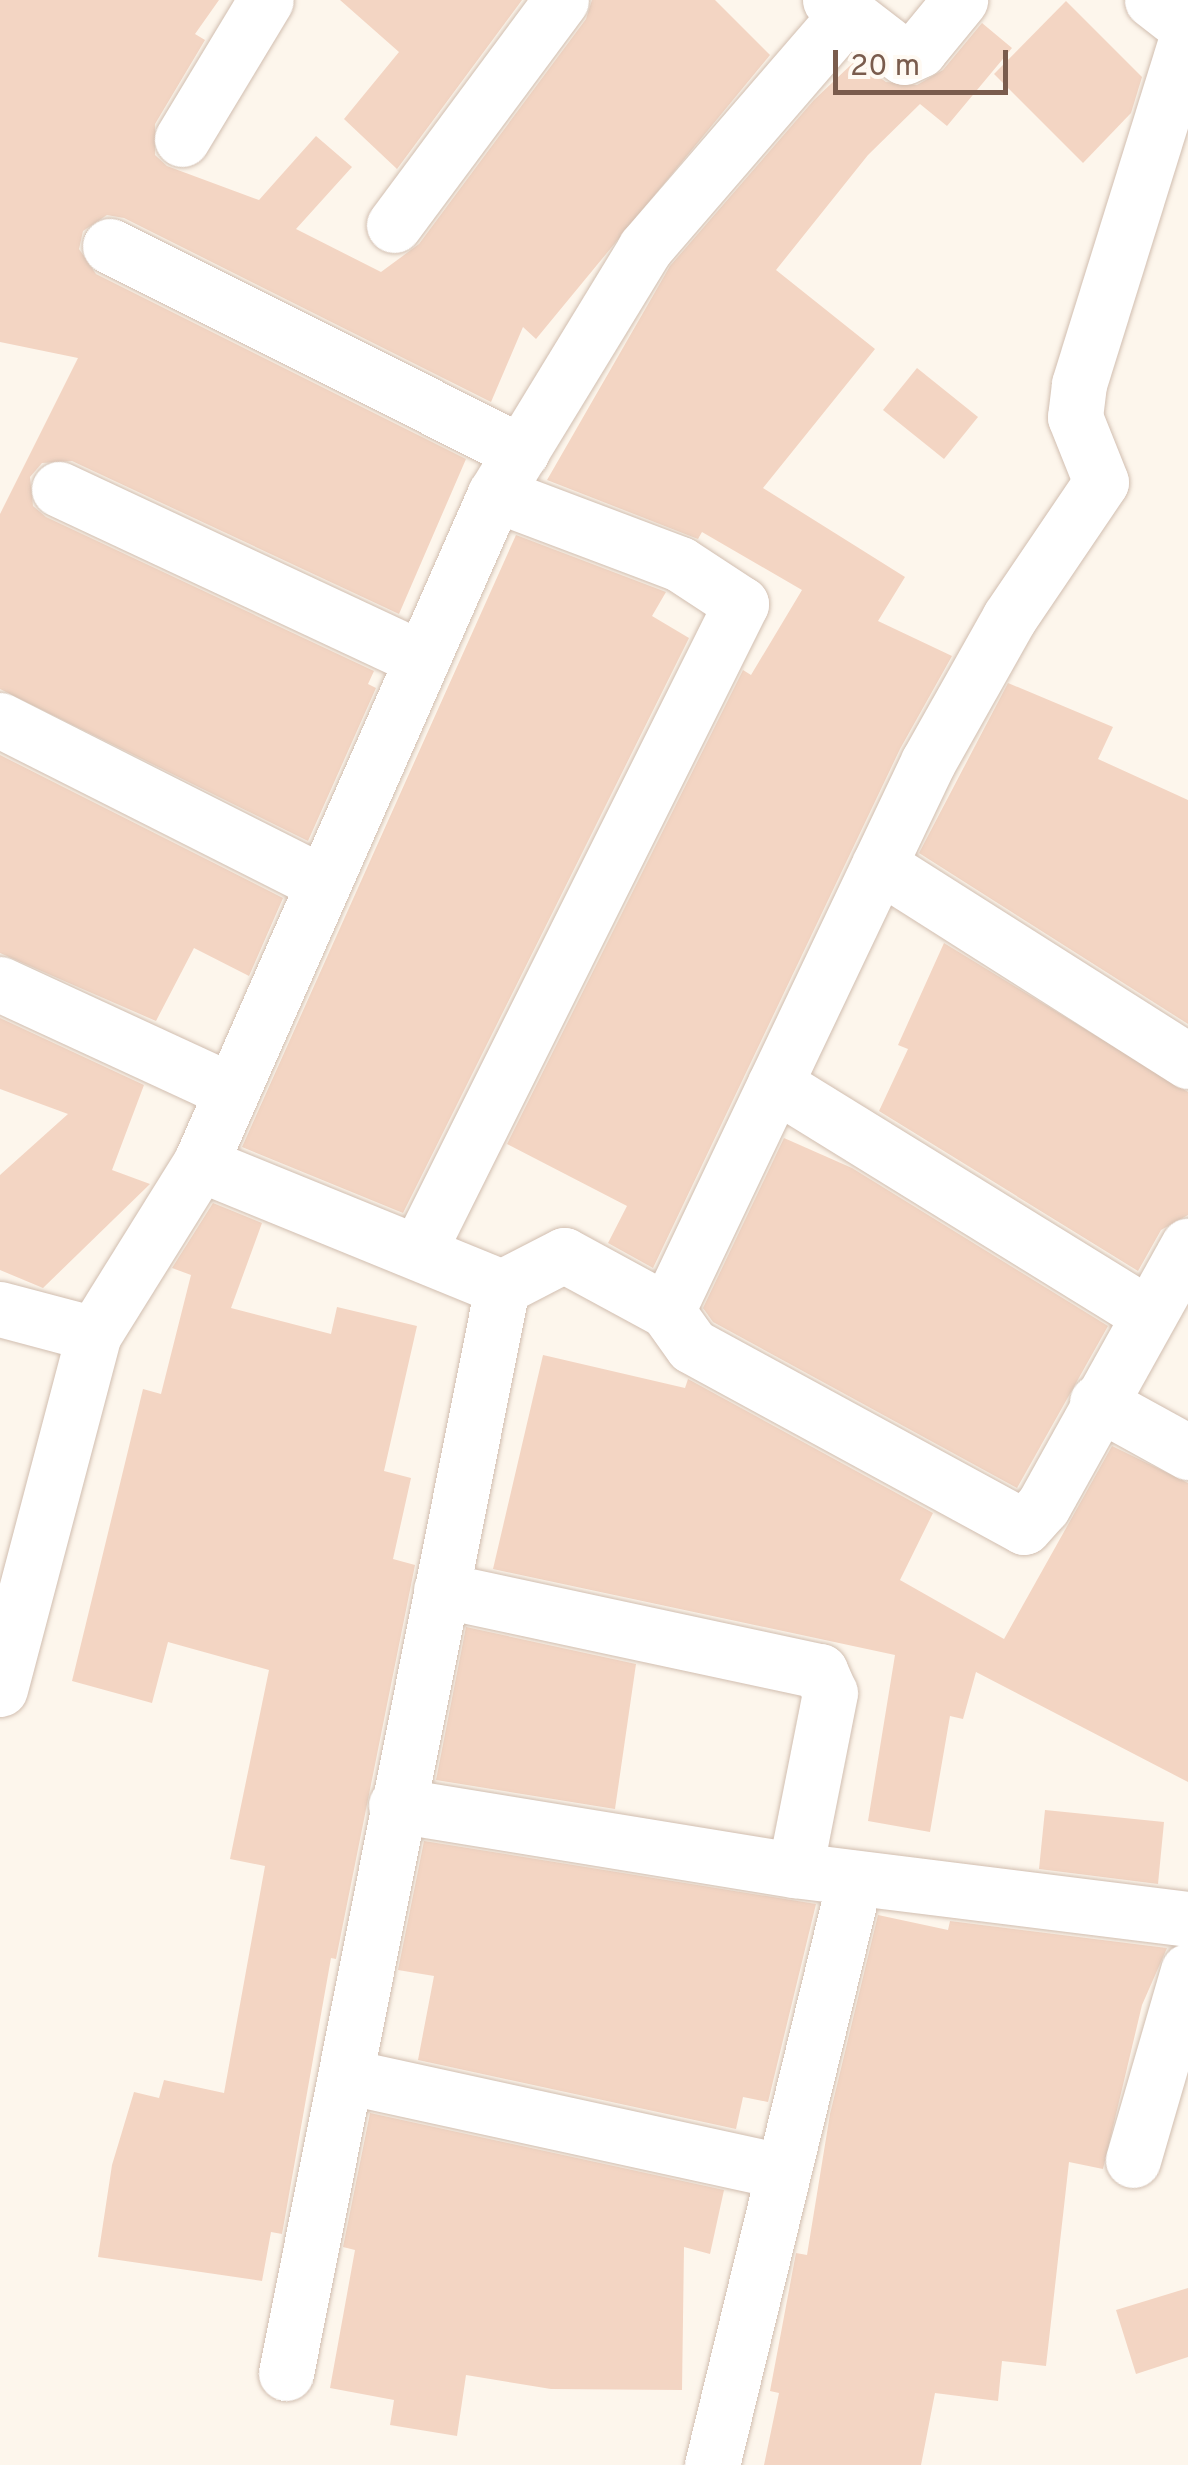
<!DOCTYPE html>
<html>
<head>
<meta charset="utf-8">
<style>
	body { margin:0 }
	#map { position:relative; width:1188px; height:2465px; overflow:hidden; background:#fdf6ec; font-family:Overpass,sans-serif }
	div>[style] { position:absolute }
	.building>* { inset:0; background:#f3d5c3 }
	.roads { filter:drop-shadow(0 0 2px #d1beb0) drop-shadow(0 0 2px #d1beb0) }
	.street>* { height:55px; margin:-27.5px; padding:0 27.5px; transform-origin:27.5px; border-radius:27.5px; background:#fff }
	span { translate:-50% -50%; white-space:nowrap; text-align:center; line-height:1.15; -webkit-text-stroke:8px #fffaf3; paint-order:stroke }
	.scale { position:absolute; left:833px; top:50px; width:175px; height:45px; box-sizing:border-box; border:5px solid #7a5c4d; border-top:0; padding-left:12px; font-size:30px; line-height:35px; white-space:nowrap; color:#7a5c4d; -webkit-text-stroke:8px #fffaf3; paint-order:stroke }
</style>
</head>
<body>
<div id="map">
	<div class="building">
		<i style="clip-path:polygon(0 0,219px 0,195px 34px,205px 40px,155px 124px,155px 155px,167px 166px,259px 200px,316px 136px,352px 167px,296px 229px,381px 272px,419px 244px,586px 19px,592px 0,715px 0,770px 55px,536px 339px,523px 327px,491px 402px,124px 218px,107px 215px,83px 231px,79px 249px,96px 274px,466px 459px,399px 614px,72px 461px,42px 463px,30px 477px,33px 506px,46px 517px,374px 671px,368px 684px,376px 688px,308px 841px,0 689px,0 514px,78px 358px,0 342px)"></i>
		<i style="clip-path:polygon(340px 0,522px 0,397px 169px,344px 119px,399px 52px)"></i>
		<i style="clip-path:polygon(1066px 1px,1142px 77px,1131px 113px,1083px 163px,994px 74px)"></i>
		<i style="clip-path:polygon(982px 23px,1012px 48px,947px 126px,920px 104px,868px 155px,776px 270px,875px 349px,763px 488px,905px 577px,878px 621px,952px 656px,900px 749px,653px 1268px,608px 1243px,627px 1206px,507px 1144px,743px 670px,751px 675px,802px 590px,702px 532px,698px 539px,547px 480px,670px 266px,814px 100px,856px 60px,886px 82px,917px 85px,943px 70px)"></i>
		<i style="clip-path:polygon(917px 368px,978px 417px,944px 459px,883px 410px)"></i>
		<i style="clip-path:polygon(516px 535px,666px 592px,652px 616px,689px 638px,403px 1213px,242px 1147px)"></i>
		<i style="clip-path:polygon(1008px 683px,1113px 727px,1098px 759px,1188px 800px,1188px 1024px,919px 853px)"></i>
		<i style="clip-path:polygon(0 755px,283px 898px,249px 976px,194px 948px,156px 1021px,0 953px)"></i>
		<i style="clip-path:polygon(944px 943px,1188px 1092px,1188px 1215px,1161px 1230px,1138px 1271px,879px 1111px,908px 1049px,898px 1045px)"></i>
		<i style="clip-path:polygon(0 1018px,144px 1085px,112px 1170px,150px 1184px,43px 1288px,0 1270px,0 1175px,68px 1114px,0 1089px)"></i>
		<i style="clip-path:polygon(784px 1138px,852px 1168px,1108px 1326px,1017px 1488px,713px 1322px,703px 1308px)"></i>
		<i style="clip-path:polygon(213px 1203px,262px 1223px,231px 1308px,331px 1334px,337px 1307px,417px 1326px,384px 1471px,411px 1478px,393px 1559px,415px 1565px,336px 1959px,331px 1958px,282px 2234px,271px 2232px,262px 2281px,98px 2257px,112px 2165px,134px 2092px,159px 2098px,164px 2080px,224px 2093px,265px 1866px,230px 1859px,269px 1670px,168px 1642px,152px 1703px,72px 1681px,143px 1389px,161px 1394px,191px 1275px,172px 1268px)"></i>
		<i style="clip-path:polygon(543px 1355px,685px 1388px,688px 1379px,933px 1513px,900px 1580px,1004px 1639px,1112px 1446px,1188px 1483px,1188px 1782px,976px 1672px,963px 1719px,950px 1716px,930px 1832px,868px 1821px,895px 1655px,493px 1569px)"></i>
		<i style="clip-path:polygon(466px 1627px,636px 1664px,615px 1809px,436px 1780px)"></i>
		<i style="clip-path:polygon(1045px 1810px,1164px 1822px,1158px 1884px,1039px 1869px)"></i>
		<i style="clip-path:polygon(424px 1841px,816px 1904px,768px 2102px,743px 2097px,736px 2129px,418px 2060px,434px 1976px,398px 1970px)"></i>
		<i style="clip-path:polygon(878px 1915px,948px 1930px,950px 1921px,1167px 1948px,1142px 2005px,1103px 2169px,1069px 2162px,1046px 2366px,1002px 2361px,998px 2401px,935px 2393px,921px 2465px,764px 2465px,779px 2393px,770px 2391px,796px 2253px,807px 2255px,830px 2114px)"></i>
		<i style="clip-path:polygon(370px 2113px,724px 2190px,710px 2254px,684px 2247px,682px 2390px,551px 2389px,466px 2375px,457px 2436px,390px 2425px,394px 2400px,330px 2388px,355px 2250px,343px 2247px)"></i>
		<i style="clip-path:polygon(1188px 2288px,1188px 2357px,1136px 2374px,1116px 2310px)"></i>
	</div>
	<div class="roads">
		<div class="street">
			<i style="left:830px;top:0;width:93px;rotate:37.6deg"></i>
			<i style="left:904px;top:57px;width:17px;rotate:-25deg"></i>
			<i style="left:919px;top:50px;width:65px;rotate:-50.6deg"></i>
			<i style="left:1152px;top:0;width:46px;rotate:37.9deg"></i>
			<i style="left:182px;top:139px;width:162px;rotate:-58.9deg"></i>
			<i style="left:394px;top:225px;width:280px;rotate:-53.4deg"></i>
			<i style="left:110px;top:246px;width:460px;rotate:26.6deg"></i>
			<i style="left:59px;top:489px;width:401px;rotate:25.1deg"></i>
			<i style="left:0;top:720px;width:361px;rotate:26.8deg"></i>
			<i style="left:879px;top:865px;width:366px;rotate:32.4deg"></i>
			<i style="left:0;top:984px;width:255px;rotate:24.8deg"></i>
			<i style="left:775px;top:1084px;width:438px;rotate:31.7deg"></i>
			<i style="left:200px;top:1164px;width:326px;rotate:22.2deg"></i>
			<i style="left:419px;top:1250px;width:722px;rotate:-63.51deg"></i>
			<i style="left:741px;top:604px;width:73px;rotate:-146.7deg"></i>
			<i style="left:680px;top:564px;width:198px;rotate:-159.3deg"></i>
			<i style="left:0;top:1309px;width:97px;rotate:14.9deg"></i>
			<i style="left:667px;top:1311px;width:608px;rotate:-64.57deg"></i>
			<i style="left:928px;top:762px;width:165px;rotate:-60.6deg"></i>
			<i style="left:1009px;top:618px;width:164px;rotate:-55.9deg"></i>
			<i style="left:1101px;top:482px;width:70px;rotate:-111.8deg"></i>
			<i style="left:1075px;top:417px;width:33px;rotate:-83deg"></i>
			<i style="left:1079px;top:384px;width:366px;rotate:-72.7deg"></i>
			<i style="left:1097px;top:1402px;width:104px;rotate:28.8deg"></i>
			<i style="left:441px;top:1590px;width:388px;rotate:12.1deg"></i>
			<i style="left:820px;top:1671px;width:24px;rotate:66deg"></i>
			<i style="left:830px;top:1693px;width:180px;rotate:101.2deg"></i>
			<i style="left:0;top:1689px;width:367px;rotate:-75.2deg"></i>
			<i style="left:94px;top:1334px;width:200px;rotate:-58.1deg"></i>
			<i style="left:200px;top:1164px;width:732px;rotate:-66.24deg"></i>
			<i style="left:495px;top:494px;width:288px;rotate:-58.6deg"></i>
			<i style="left:645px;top:248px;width:309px;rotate:-49.2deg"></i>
			<i style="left:396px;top:1805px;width:404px;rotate:9.3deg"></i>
			<i style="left:795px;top:1870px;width:396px;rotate:7.1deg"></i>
			<i style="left:350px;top:2077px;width:442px;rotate:12.3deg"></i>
			<i style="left:1133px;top:2160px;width:197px;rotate:-73.8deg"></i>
			<i style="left:286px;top:2373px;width:1107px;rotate:-78.75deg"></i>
			<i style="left:502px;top:1287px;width:70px;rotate:-27.3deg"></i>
			<i style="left:564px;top:1255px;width:117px;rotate:28.5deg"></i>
			<i style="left:667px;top:1311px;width:43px;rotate:54.5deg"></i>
			<i style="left:692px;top:1346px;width:378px;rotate:28.6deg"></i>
			<i style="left:1024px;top:1527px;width:28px;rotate:-48deg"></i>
			<i style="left:1043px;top:1506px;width:298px;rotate:-60.9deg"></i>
			<i style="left:712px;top:2465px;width:604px;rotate:-76.31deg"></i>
		</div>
	</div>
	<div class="scale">20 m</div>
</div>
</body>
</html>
